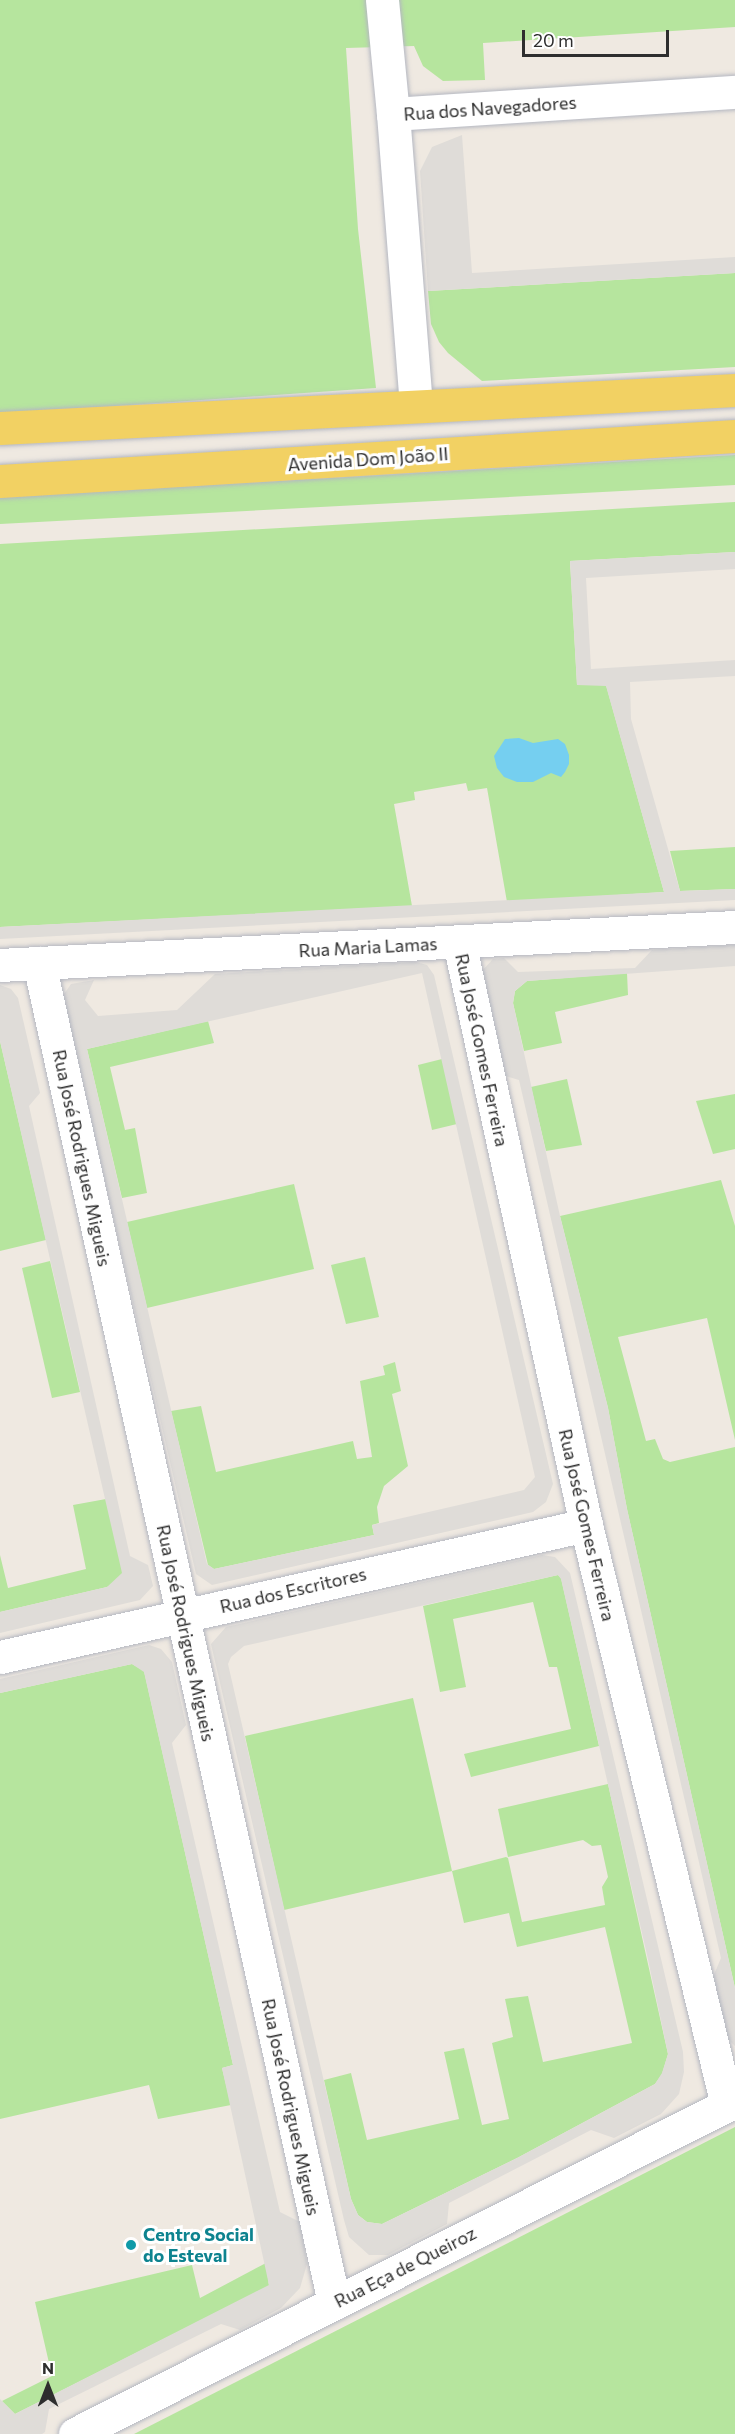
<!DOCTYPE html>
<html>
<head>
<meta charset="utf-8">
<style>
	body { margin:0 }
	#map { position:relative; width:735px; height:2434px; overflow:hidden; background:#efe9e1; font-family:Commissioner,sans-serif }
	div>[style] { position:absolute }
	.green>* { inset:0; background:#b6e59e }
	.plaza>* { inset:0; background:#dfdcd8 }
	.water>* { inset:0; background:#75cff0 }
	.roads { filter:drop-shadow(0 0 2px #b4b7c1) drop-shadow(0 0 2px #b4b7c1) }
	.minor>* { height:33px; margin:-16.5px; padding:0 16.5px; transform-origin:16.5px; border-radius:16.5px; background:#fff }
	.primary>* { height:33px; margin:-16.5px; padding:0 16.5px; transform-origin:16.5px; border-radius:16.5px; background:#f2d163 }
	.dots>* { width:16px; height:16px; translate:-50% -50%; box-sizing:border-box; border:3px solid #fff; border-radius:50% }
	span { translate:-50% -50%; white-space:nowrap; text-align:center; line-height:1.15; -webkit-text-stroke:6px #fff; paint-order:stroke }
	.street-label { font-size:18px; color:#2e2e2e }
	.culture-label { font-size:18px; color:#0d838f; font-weight:700 }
	.left { translate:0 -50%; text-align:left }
	.north { position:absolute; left:18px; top:2356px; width:60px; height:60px; -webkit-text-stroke:4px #fff; paint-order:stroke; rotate:0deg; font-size:16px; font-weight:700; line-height:24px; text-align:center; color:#2e2e2e }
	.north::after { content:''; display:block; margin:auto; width:21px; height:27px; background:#2e2e2e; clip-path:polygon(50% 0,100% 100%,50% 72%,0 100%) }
	.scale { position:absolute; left:522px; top:30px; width:147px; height:27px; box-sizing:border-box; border:3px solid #2e2e2e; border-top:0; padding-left:8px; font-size:18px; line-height:21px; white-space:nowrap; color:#2e2e2e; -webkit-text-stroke:4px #fff; paint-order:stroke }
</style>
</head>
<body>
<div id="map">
	<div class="green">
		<i style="clip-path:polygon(0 0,735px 0,735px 27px,483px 43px,485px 80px,443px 81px,423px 66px,414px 46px,346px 48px,358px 229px,376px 388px,0 414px)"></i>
		<i style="clip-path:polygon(735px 273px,735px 367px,482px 381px,448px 353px,439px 342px,431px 324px,428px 291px)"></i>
		<i style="clip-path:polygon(735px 455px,735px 485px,0 524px,0 497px)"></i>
		<i style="clip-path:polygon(735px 502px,735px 552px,570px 561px,577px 685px,606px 685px,664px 892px,507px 902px,487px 788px,468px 791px,466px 783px,414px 792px,415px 800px,394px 804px,412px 906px,0 927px,0 544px)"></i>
		<i style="clip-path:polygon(735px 847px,735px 889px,680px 891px,670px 851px)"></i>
		<i style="clip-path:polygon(627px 973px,628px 995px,555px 1012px,562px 1043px,524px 1051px,513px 1003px,515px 991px,527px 981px)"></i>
		<i style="clip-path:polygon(208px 1021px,214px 1043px,110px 1067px,125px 1130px,135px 1128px,147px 1193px,122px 1198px,87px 1049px)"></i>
		<i style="clip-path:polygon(0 1041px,46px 1240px,0 1251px)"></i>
		<i style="clip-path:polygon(442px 1059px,457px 1124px,432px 1130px,418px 1065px)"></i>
		<i style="clip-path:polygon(567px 1079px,582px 1145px,546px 1151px,531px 1087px)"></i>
		<i style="clip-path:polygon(735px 1094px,735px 1149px,713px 1154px,696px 1101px)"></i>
		<i style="clip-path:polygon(721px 1180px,735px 1226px,735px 1440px,707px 1318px,618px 1337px,646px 1441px,655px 1439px,663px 1459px,670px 1462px,735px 1447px,735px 1988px,627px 1509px,608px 1408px,560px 1216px)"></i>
		<i style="clip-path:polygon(294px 1184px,314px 1269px,147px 1308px,127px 1222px)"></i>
		<i style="clip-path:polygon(365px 1257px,379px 1317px,346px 1324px,331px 1265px)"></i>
		<i style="clip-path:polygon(50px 1261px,80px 1392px,52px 1398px,22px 1268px)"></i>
		<i style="clip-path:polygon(395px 1362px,401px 1391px,392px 1394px,408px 1466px,384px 1486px,377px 1507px,379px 1523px,372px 1525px,374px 1535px,214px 1569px,208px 1565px,171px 1411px,201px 1406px,216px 1472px,353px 1441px,357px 1459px,372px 1457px,360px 1381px,385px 1375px,383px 1366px)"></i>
		<i style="clip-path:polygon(106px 1499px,123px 1573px,114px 1583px,107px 1587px,0 1612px,0 1555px,8px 1588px,86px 1569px,73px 1505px)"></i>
		<i style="clip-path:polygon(558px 1575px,561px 1578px,599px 1746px,471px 1777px,464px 1754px,571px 1729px,557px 1667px,549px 1667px,533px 1602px,453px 1619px,466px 1687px,440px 1692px,423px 1606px)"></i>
		<i style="clip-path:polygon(132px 1664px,144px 1671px,233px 2065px,222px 2068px,231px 2105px,158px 2119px,149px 2085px,0 2119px,0 1693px)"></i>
		<i style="clip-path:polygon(413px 1698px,452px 1871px,506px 1857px,508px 1858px,522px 1922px,605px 1905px,602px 1887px,608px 1877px,601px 1845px,592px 1846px,583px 1840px,508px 1857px,498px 1809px,608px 1784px,668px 2054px,662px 2074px,655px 2084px,519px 2157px,382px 2224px,367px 2222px,358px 2215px,351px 2199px,324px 2080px,351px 2073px,367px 2140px,459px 2119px,444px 2052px,464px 2048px,482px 2125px,509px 2119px,492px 2043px,513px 2037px,505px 1999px,528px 1996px,543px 2062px,632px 2043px,605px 1927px,517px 1947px,509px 1913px,464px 1923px,452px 1871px,284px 1910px,245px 1736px)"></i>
		<i style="clip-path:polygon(735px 2127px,735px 2434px,134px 2434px)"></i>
		<i style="clip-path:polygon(266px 2263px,269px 2286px,15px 2414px,2px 2401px,52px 2376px,35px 2302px,192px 2265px,200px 2298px)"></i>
	</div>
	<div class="plaza">
		<i style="clip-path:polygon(462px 135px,472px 273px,735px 257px,735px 273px,428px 291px,420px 171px,432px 147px)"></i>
		<i style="clip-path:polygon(735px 552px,735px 569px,586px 578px,591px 669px,735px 660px,735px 676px,630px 682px,631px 719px,680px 891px,735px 889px,735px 900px,0 939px,0 927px,664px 892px,606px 686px,577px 685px,570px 561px)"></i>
		<i style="clip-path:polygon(735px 945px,735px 966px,527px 981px,515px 991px,513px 1003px,560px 1216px,608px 1408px,627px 1509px,735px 1988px,735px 2046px,724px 2035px,710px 1984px,721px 1958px,519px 1080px,502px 1075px,481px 982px,482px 971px,493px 959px,504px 958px,518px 972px,635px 968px,652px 950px)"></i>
		<i style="clip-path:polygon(evenodd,416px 962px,427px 965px,434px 975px,553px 1484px,546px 1502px,533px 1512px,212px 1585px,196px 1574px,62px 997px,71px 984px,94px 980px,85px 1000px,98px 1016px,177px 1010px,215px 974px,416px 962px,422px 973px,535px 1477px,524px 1490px,372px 1525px,374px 1535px,214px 1569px,207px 1564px,87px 1049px,422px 973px)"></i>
		<i style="clip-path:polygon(0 985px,11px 989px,18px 998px,40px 1093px,29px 1106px,130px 1556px,148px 1565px,153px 1586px,140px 1600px,0 1633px,0 1612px,107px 1587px,122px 1573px,0 1041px)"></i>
		<i style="clip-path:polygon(evenodd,542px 1555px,555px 1557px,570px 1573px,683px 2052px,684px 2072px,679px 2094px,661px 2114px,614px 2138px,591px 2130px,449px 2203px,447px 2224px,388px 2255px,369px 2255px,349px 2237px,344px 2220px,211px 1644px,226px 1627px,542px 1555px,558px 1575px,561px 1579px,647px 1955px,668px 2054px,662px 2073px,655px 2084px,519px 2157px,382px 2224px,367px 2222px,358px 2215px,351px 2199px,228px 1664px,231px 1657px,244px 1646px,558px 1575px)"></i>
		<i style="clip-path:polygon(149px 1645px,161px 1649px,172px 1662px,186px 1725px,172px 1743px,280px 2212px,300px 2222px,307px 2264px,300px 2288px,281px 2308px,240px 2330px,221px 2324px,49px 2409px,45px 2432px,42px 2434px,0 2434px,0 2399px,15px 2414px,269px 2285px,222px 2068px,233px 2065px,144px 1672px,132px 1664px,0 1693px,0 1679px)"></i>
	</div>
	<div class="water">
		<i style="clip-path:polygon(519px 738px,533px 743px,558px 739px,565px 744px,569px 755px,569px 764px,565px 772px,561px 777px,551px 773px,533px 782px,517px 782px,504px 777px,497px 768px,494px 756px,505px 739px)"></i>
	</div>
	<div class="roads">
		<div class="minor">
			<i style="left:382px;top:0;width:115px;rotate:84.5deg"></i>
			<i style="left:416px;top:406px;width:293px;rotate:-94.5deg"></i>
			<i style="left:393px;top:114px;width:343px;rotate:-3.7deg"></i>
			<i style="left:459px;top:942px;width:597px;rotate:77.71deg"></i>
			<i style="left:586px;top:1525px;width:597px;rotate:76.34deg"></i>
			<i style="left:39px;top:963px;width:1372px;rotate:77.58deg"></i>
			<i style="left:0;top:965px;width:736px;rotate:-2.96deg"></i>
			<i style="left:0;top:1657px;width:601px;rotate:-12.69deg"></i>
			<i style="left:75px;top:2434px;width:739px;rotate:-26.77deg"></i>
		</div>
		<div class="primary">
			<i style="left:0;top:428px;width:736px;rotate:-2.96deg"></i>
			<i style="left:0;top:481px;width:736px;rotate:-3.5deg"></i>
		</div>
	</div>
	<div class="dots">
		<i style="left:131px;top:2245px;background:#0f9aa8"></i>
	</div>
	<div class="street-label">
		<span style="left:490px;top:108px;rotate:-4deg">Rua dos Navegadores</span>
		<span style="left:368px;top:459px;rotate:-4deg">Avenida Dom João II</span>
		<span style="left:368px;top:947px;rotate:-3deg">Rua Maria Lamas</span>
		<span style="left:482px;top:1050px;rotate:78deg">Rua José Gomes Ferreira</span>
		<span style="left:82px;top:1158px;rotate:78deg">Rua José Rodrigues Migueis</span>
		<span style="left:587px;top:1525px;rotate:77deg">Rua José Gomes Ferreira</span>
		<span style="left:293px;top:1590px;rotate:-13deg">Rua dos Escritores</span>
		<span style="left:186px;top:1633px;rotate:78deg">Rua José Rodrigues Migueis</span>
		<span style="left:291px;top:2107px;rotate:78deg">Rua José Rodrigues Migueis</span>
		<span style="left:405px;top:2267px;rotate:-27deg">Rua Eça de Queiroz</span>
	</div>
	<div class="culture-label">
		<span class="left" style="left:143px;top:2245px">Centro Social<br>do Esteval</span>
	</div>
	<div class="north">N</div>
	<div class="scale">20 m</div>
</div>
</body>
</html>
